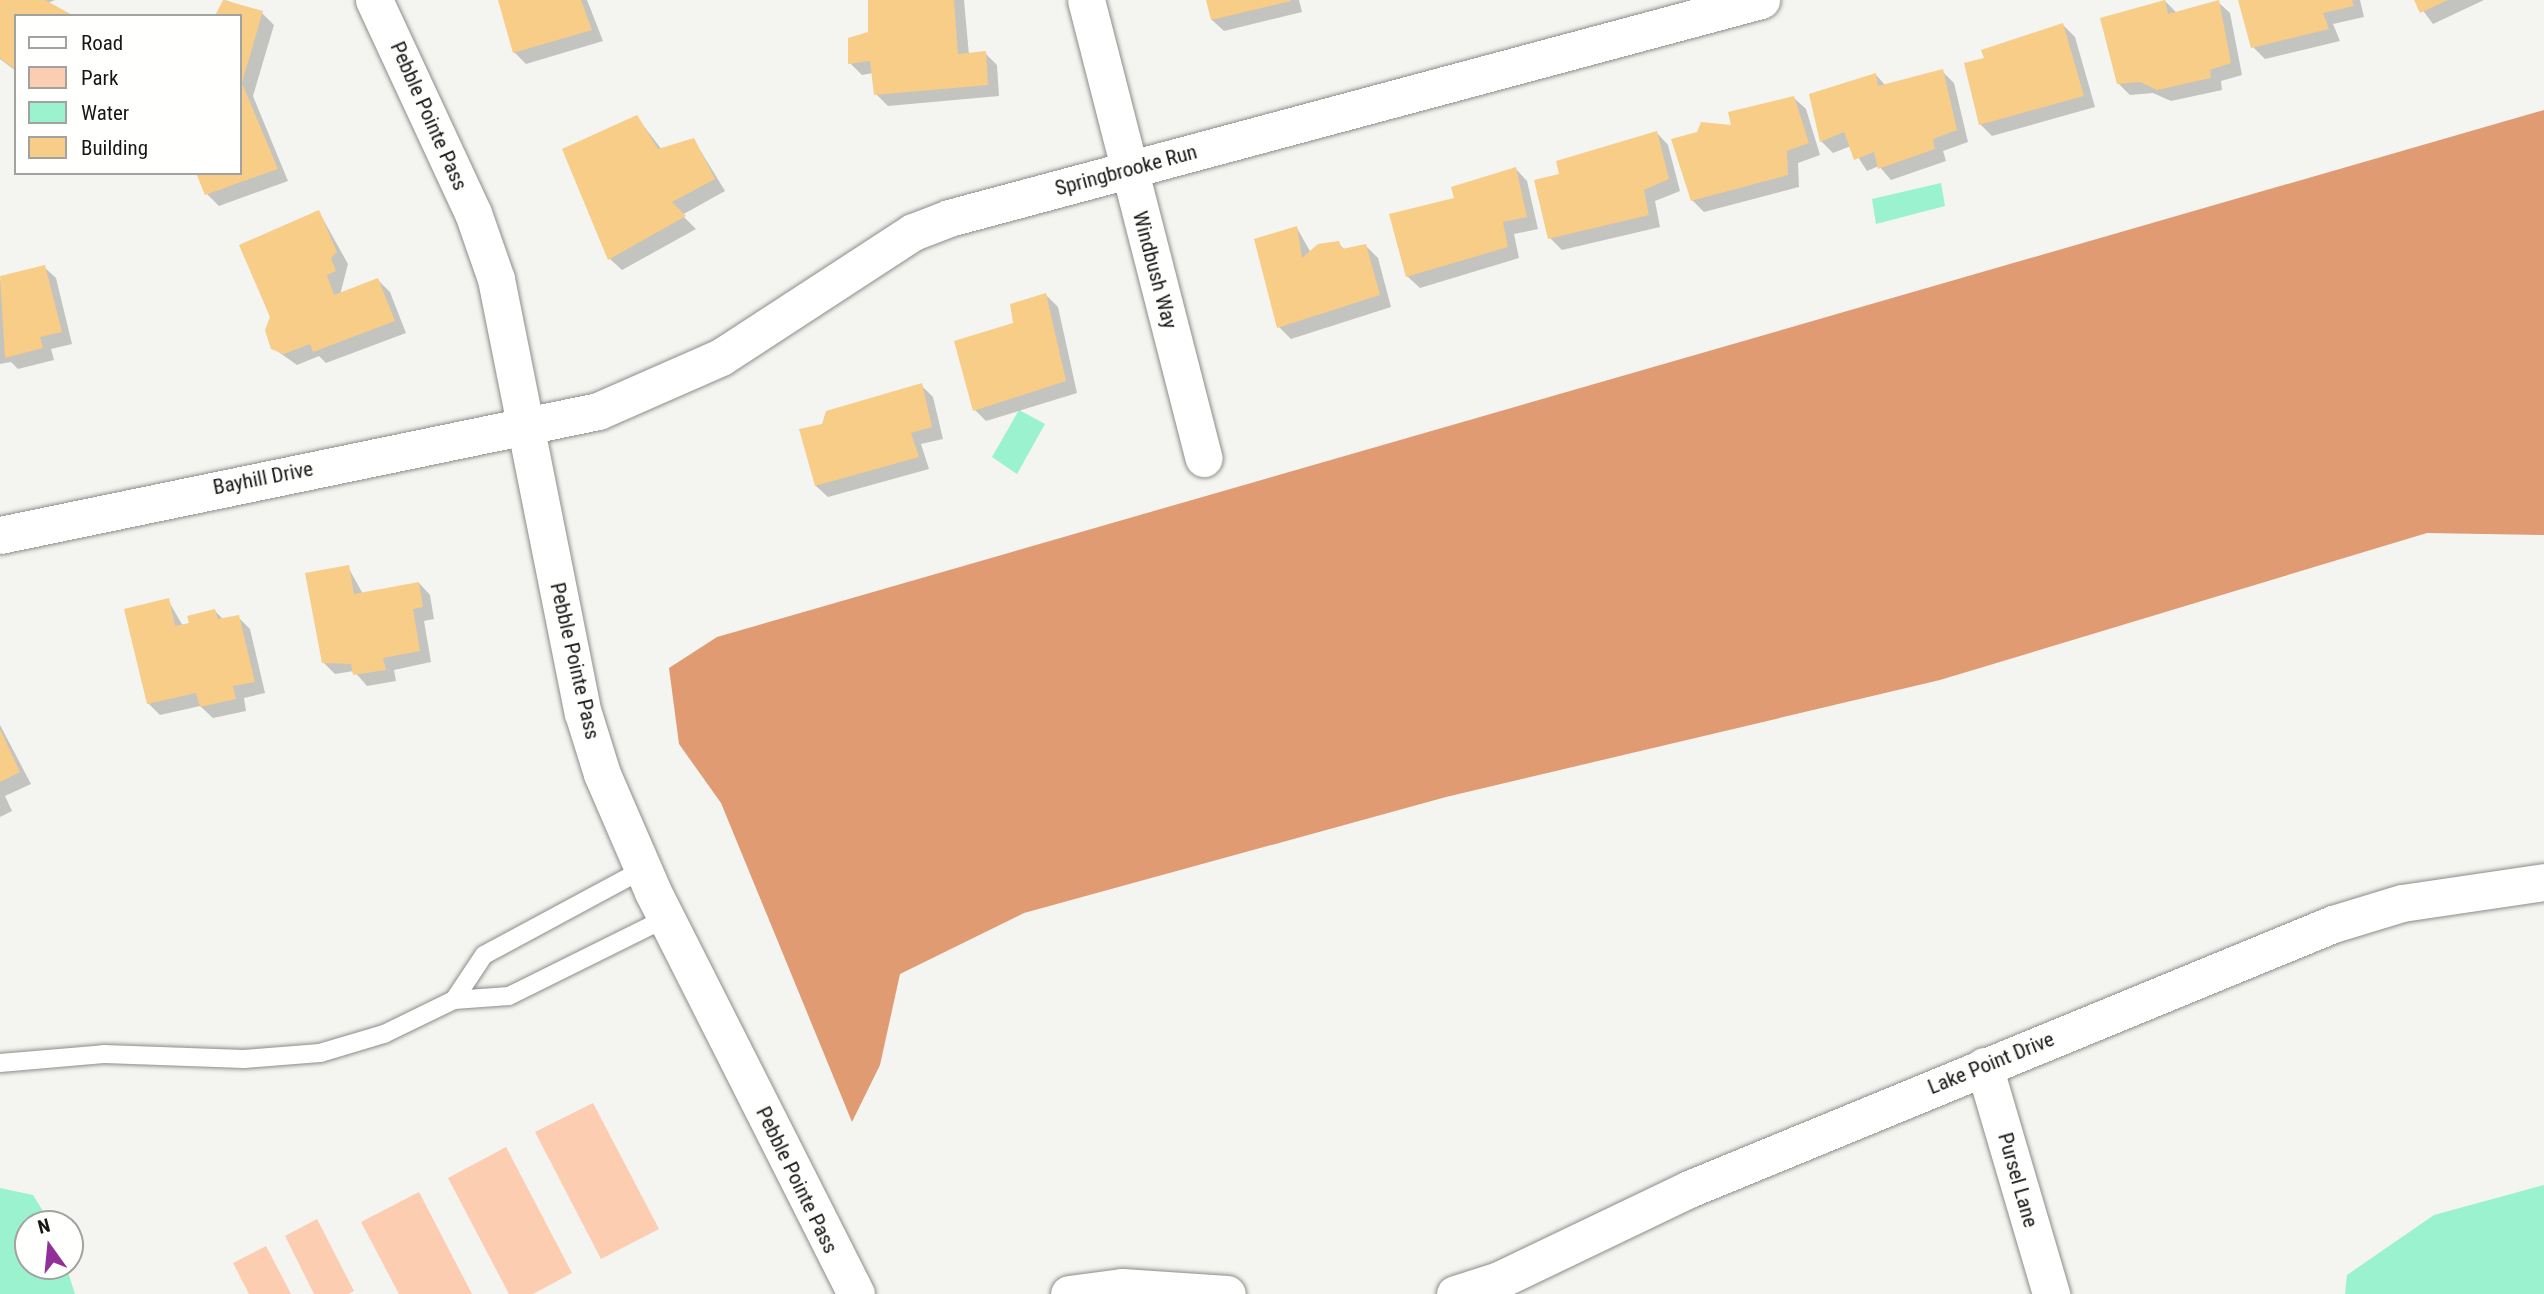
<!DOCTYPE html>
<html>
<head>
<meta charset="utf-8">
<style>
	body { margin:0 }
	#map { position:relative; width:2544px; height:1294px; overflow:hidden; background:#f4f4f0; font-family:"Roboto Condensed",sans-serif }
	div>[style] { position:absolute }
	.green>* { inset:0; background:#fdcdb2 }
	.forest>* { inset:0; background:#e09b73 }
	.water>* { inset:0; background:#9af2ce }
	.shadow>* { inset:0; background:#0003 }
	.building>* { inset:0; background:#f7cd87 }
	.roads { filter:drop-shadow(0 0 2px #8c8c89) drop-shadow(0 0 2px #8c8c89) }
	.service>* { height:18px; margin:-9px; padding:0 9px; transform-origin:9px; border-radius:9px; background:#fff }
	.minor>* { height:37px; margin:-18.5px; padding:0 18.5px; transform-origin:18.5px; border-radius:18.5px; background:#fff }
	span { translate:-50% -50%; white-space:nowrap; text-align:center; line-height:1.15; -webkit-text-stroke:7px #fffffe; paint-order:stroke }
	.street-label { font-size:21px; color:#171716 }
	.legend { position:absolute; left:14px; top:14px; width:228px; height:161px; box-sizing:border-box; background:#fffffe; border:2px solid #a2a2a1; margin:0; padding:9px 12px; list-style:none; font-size:21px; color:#171716 }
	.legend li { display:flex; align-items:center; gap:14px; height:35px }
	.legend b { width:35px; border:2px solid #a2a2a1 }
	.north { position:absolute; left:14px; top:1210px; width:70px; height:70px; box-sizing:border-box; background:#fffffe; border:2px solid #a2a2a1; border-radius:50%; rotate:345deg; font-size:19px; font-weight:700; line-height:28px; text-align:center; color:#171716 }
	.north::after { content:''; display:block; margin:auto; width:24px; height:32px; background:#903098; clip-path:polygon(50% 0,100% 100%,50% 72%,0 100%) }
</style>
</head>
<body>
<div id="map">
	<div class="green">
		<i style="clip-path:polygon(593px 1103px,659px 1229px,601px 1259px,535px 1132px)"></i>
		<i style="clip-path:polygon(506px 1147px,572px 1273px,533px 1294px,509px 1294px,448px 1178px)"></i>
		<i style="clip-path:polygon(419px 1192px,472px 1294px,399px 1294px,361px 1222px)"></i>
		<i style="clip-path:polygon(317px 1219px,354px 1291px,348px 1294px,314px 1294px,285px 1236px)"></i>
		<i style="clip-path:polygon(266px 1246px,291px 1294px,249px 1294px,233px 1263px)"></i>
	</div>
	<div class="forest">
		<i style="clip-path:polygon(2544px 110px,2544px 535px,2427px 533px,1940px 680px,1446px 797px,1024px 913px,900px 974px,880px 1065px,852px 1122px,721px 803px,679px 744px,669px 668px,717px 637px)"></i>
	</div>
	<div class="water">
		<i style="clip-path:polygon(1941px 183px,1945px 206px,1876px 224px,1872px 199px)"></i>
		<i style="clip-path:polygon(1019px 410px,1045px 424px,1017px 474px,992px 457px)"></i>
		<i style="clip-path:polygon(2544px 1185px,2544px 1294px,2345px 1294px,2347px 1275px,2434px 1215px)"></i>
		<i style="clip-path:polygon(0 1188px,33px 1195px,51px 1224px,28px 1224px,28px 1266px,66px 1266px,75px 1294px,0 1294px)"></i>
	</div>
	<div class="shadow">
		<i style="clip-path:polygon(0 0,55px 0,16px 16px,16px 71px,0 59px)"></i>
		<i style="clip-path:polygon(225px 0,262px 13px,274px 25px,253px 96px,288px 181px,219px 206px,207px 194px,240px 173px,240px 16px,217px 16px)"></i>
		<i style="clip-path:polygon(500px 0,587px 0,603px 41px,526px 64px,514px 52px)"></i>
		<i style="clip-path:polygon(870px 0,964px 0,969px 55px,985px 53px,997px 65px,999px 96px,888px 106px,876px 94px,873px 73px,862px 75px,850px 63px,869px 34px)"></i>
		<i style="clip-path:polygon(1208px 0,1299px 0,1302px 12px,1224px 31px,1212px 20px)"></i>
		<i style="clip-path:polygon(2164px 0,2177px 13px,2218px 2px,2230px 13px,2242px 75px,2221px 81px,2222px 90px,2171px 101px,2153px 93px,2130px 95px,2118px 83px)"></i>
		<i style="clip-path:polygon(2240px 0,2360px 0,2364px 17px,2333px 24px,2340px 41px,2265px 59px,2253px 47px)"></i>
		<i style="clip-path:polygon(2415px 0,2484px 0,2433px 24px)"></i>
		<i style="clip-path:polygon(2063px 25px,2075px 37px,2095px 107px,1992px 136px,1980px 124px,1987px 59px)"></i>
		<i style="clip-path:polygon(1942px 71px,1954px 83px,1968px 142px,1943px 151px,1946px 161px,1891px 180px,1879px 166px,1867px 171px,1851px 146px,1833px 153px,1821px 141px,1876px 75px,1886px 86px)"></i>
		<i style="clip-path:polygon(1794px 98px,1806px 109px,1820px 155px,1798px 163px,1799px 187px,1704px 212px,1692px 200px,1699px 134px,1733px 127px)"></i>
		<i style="clip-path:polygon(637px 117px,662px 150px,694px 140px,725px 191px,682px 215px,696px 229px,622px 270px,610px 259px)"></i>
		<i style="clip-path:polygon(1657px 133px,1668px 145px,1680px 191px,1655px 201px,1660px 227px,1562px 250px,1550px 238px,1561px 176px)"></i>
		<i style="clip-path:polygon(1516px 169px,1527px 181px,1538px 229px,1514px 234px,1519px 258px,1420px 288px,1408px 277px,1391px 215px,1456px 199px)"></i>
		<i style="clip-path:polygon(319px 212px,348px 264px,340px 295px,378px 280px,390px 292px,406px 333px,326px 363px,319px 356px,297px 365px,273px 348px)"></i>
		<i style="clip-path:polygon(1297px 228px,1311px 253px,1338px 243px,1346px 251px,1366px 246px,1378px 258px,1391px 307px,1291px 339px,1279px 327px,1256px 240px)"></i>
		<i style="clip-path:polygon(44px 267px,56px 278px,72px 344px,51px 349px,54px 360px,18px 369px,11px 362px,0 364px,0 280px)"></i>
		<i style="clip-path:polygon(1046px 295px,1058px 307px,1077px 393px,986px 421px,975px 410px,1015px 324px)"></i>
		<i style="clip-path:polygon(921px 385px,933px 397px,943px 439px,921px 444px,929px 469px,828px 497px,816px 486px,823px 425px)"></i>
		<i style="clip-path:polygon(348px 567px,363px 594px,419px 583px,430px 595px,434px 619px,424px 621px,431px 662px,394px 670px,396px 681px,367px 686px,354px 671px,335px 674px,323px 662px)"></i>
		<i style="clip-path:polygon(168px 600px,183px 626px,215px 611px,224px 620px,238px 617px,250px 629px,265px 693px,244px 698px,246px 711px,213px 718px,200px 706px,160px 715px,148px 703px)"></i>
		<i style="clip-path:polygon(0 725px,31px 784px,5px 796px,12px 811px,0 817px)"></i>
	</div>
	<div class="building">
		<i style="clip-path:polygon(0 0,45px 0,74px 16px,16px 16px,16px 70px,0 58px)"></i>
		<i style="clip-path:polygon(223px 0,263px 11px,242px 83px,278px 169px,205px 195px,196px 173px,240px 173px,240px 16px,215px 16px)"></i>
		<i style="clip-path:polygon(498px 0,581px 0,592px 30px,513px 53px)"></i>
		<i style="clip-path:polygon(868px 0,954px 0,958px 54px,986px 51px,988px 85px,874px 95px,870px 61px,848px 64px,848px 38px,868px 32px)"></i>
		<i style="clip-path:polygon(1206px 0,1291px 0,1291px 1px,1211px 20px)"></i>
		<i style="clip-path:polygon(2165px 0,2168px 14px,2219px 0,2231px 63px,2210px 70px,2211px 78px,2157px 90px,2140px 82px,2117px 84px,2100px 18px)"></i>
		<i style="clip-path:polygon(2238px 0,2352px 0,2354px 6px,2323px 13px,2329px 29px,2251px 48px)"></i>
		<i style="clip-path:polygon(2414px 0,2448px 0,2420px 13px)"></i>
		<i style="clip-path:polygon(2063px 23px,2084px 96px,1979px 125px,1964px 63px,1984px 58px,1981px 50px)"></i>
		<i style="clip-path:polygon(1943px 69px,1957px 130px,1933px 139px,1935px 149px,1878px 169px,1874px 152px,1854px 160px,1844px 132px,1820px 142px,1809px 94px,1876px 73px,1878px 86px)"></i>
		<i style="clip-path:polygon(1794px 96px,1809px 143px,1787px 151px,1788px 175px,1691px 201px,1671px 139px,1697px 132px,1701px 122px,1731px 125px,1728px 112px)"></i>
		<i style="clip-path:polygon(637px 115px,658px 149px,694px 138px,715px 179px,672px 202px,686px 216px,608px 260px,562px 149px)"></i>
		<i style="clip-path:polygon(1657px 131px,1669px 179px,1644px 190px,1649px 215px,1548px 239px,1534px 180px,1559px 174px,1556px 161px)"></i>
		<i style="clip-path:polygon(1516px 167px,1527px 217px,1503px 222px,1508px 247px,1406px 277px,1389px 214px,1454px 198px,1451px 187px)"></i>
		<i style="clip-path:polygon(319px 210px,337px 252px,331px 258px,336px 271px,327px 275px,334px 295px,378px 278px,395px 321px,313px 352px,310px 344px,284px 354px,271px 349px,265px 330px,270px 317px,239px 245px)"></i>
		<i style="clip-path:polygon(1297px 226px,1302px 258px,1318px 244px,1339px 241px,1342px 249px,1366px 244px,1380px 295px,1277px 328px,1254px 239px)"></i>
		<i style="clip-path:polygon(45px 265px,62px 332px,40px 337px,43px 348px,5px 358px,0 276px)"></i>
		<i style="clip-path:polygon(1046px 293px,1066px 381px,973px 411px,954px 341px,1013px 323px,1010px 304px)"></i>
		<i style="clip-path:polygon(922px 383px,932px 427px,911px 433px,919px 457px,815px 486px,799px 429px,822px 424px,826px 411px)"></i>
		<i style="clip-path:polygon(349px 565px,354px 594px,419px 582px,423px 607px,413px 609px,420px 651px,383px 658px,386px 670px,353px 675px,351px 664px,322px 663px,305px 573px)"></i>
		<i style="clip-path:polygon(169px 598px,175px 626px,189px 623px,187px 616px,215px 609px,218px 619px,239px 615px,255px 682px,233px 686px,236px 699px,200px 707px,196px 693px,147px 704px,124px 609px)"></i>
		<i style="clip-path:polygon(0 729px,20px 772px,0 782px)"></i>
	</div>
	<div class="roads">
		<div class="service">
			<i style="left:454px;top:1000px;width:54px;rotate:-56.3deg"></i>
			<i style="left:484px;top:955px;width:179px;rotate:-28.3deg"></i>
			<i style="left:0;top:1063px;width:104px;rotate:-4.9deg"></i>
			<i style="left:104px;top:1054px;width:140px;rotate:2deg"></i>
			<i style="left:244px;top:1059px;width:76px;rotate:-4.5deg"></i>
			<i style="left:320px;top:1053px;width:67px;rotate:-16.5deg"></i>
			<i style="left:384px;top:1034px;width:78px;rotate:-25.9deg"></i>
			<i style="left:454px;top:1000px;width:55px;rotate:-4.2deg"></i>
			<i style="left:509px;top:996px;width:175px;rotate:-26.4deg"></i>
		</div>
		<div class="minor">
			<i style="left:374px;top:0;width:235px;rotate:65.1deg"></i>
			<i style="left:473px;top:213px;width:70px;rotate:70.8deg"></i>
			<i style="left:496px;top:279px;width:443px;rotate:78.7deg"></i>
			<i style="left:583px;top:713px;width:64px;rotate:72.7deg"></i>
			<i style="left:602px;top:774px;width:129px;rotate:66.6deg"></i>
			<i style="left:653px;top:892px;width:450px;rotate:63.2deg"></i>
			<i style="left:1086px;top:0;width:473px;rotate:75.6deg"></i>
			<i style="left:0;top:535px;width:611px;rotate:-11.71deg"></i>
			<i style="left:598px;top:411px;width:134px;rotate:-23.7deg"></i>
			<i style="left:721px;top:357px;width:229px;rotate:-33.1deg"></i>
			<i style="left:913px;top:232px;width:39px;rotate:-21deg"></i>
			<i style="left:949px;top:218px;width:841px;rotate:-15.03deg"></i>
			<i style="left:1984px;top:1066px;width:238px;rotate:73.6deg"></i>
			<i style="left:1069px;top:1294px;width:53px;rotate:-7.5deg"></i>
			<i style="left:1122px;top:1287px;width:105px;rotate:3.8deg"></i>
			<i style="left:1455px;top:1294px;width:46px;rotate:-17.7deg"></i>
			<i style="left:1499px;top:1280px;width:211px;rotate:-25.6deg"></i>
			<i style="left:1689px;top:1189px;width:696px;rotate:-22.37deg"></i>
			<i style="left:2333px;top:924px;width:72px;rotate:-16.9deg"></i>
			<i style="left:2402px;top:903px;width:144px;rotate:-8.4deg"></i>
		</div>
	</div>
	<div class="street-label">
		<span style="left:429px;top:116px;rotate:66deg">Pebble Pointe Pass</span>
		<span style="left:1126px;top:170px;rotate:-15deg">Springbrooke Run</span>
		<span style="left:1155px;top:270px;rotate:75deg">Windbush Way</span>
		<span style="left:263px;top:478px;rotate:-11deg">Bayhill Drive</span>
		<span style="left:575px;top:661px;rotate:77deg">Pebble Pointe Pass</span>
		<span style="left:1991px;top:1063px;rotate:-22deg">Lake Point Drive</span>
		<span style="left:797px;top:1180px;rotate:64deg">Pebble Pointe Pass</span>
		<span style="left:2018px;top:1180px;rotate:74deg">Pursel Lane</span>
	</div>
	<ul class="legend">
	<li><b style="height:9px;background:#fff"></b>Road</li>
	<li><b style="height:19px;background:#fdcdb2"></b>Park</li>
	<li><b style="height:19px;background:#9af2ce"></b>Water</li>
	<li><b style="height:19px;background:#f7cd87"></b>Building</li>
	</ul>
	<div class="north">N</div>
</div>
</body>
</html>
